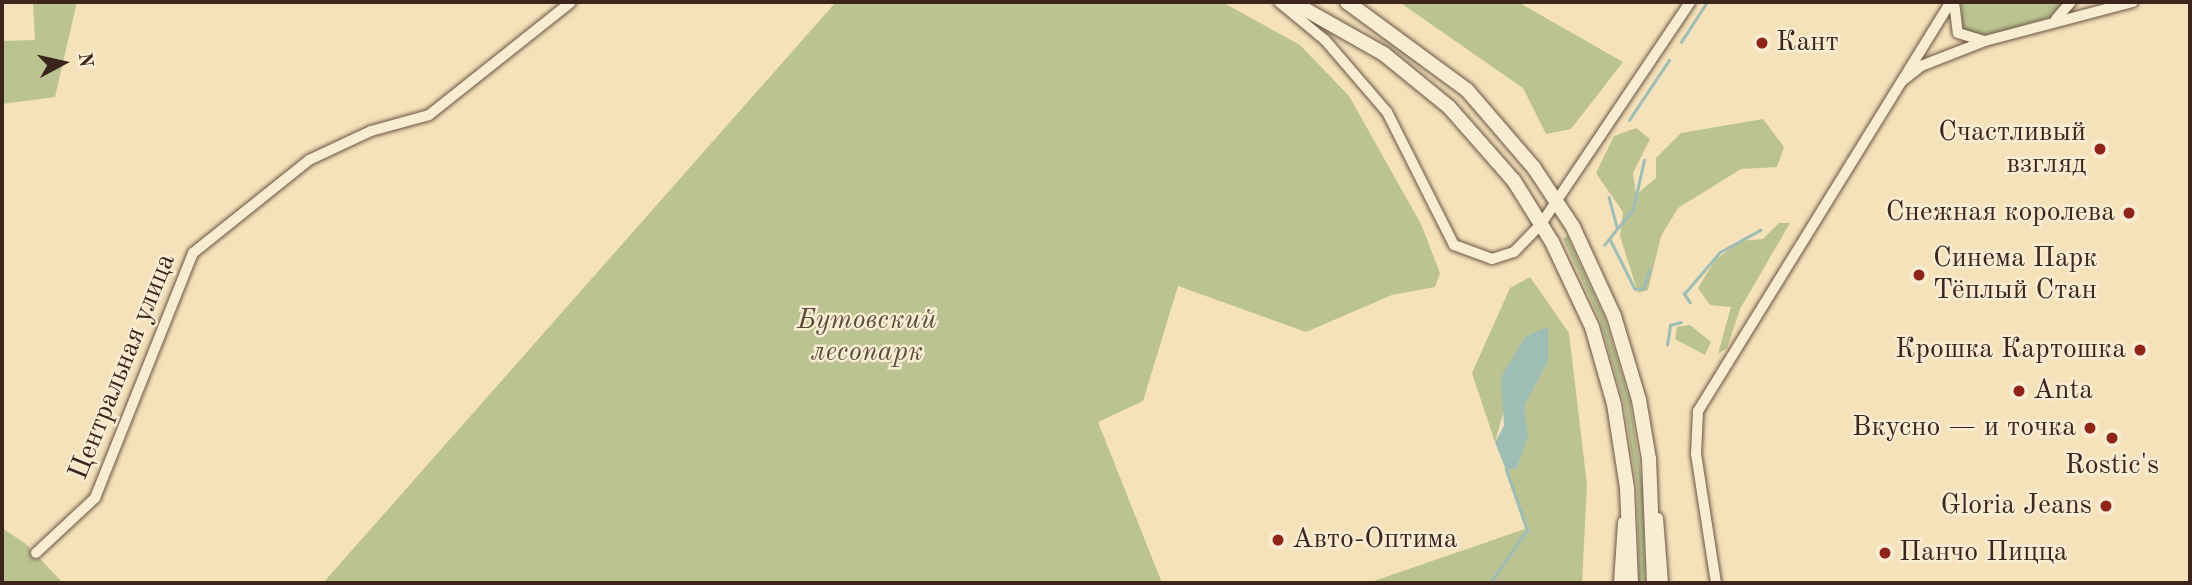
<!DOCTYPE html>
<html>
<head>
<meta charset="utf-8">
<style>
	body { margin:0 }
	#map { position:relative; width:2192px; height:585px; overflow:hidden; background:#f5e2ba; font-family:"Old Standard TT",serif }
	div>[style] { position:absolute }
	.green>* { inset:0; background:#bac391 }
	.water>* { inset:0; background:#9dbdb5 }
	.stream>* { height:2.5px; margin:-1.25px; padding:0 1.25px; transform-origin:1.25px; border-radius:1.25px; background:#9dbdb5 }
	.roads { filter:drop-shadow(0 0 2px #6a5444) drop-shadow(0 0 2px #6a5444) }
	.street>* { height:10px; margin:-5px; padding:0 5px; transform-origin:5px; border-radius:5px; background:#f8ecd2 }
	.secondary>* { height:14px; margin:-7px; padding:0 7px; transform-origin:7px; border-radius:7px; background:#f8ecd2 }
	.dots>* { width:19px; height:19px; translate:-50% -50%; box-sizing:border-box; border:4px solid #f8ecd2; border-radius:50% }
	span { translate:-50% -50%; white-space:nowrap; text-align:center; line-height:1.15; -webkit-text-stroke:5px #f8ecd2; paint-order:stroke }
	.poi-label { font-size:28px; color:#3c251d }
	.left { translate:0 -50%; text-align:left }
	.right { translate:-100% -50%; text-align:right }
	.park-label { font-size:28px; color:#5c4c3a; font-style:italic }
	.street-label { font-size:28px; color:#3c251d }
	.frame { position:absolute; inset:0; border:4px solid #3c251d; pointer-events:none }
	.north { position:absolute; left:28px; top:28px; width:70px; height:70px; -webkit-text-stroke:5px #f8ecd2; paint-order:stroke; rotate:82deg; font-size:19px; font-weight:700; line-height:28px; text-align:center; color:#3c251d }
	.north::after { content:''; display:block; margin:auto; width:24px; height:32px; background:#3c251d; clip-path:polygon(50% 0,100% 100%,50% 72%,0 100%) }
</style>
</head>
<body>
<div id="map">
	<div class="green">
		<i style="clip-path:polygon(33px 2px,77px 2px,55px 97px,2px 104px,2px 41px,35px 40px)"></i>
		<i style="clip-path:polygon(836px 2px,1222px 2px,1300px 45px,1349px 96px,1421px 224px,1440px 273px,1435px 287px,1392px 295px,1306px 332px,1178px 286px,1143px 401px,1098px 422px,1162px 583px,323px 583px)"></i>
		<i style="clip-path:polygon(1399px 2px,1518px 2px,1623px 62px,1571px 129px,1546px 134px,1523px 88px)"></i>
		<i style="clip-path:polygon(1961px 2px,2068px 2px,2059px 15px,1977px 38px,1962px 30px)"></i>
		<i style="clip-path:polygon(1763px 119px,1784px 147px,1777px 167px,1741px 169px,1678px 208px,1661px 236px,1648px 290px,1638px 293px,1620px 236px,1623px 212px,1596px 173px,1614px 136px,1636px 128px,1650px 139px,1633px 173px,1636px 195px,1656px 178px,1656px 158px,1681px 133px)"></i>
		<i style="clip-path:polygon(1779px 223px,1790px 223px,1740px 309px,1727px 348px,1718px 354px,1731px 307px,1710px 305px,1698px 288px,1715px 260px,1740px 241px,1763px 239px)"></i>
		<i style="clip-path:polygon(1567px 236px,1605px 319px,1630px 402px,1643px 489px,1645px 583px,1639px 583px,1637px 488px,1624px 403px,1600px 320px,1563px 239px)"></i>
		<i style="clip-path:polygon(1530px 277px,1569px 333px,1587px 485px,1582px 583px,1368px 583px,1525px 529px,1506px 470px,1517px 468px,1527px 436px,1524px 407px,1548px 361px,1548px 328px,1525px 336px,1495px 442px,1472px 373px,1510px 288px)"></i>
		<i style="clip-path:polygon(1690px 325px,1711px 342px,1705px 355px,1675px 339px,1677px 327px)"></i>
		<i style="clip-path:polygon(2px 528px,26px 544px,63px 583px,2px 583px)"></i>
	</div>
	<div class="water">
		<i style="clip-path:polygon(1548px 327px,1548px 361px,1524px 407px,1528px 436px,1517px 468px,1506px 470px,1495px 442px,1504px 426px,1501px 377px,1526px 336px)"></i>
	</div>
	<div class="stream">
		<i style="left:1681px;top:42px;width:48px;rotate:-57deg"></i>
		<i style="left:1629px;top:120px;width:72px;rotate:-56.3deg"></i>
		<i style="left:1609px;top:197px;width:31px;rotate:75deg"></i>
		<i style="left:1610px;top:239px;width:56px;rotate:63.4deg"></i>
		<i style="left:1635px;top:289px;width:8px"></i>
		<i style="left:1643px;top:289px;width:20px;rotate:-72deg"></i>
		<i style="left:1604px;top:245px;width:46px;rotate:-51.1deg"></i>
		<i style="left:1633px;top:209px;width:50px;rotate:-77.3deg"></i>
		<i style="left:1690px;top:303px;width:11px;rotate:-124deg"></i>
		<i style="left:1684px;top:294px;width:55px;rotate:-49.4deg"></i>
		<i style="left:1720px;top:252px;width:46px;rotate:-28.8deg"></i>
		<i style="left:1667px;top:345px;width:20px;rotate:-81deg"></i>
		<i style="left:1670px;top:325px;width:11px;rotate:-15deg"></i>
		<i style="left:1490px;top:583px;width:65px;rotate:-55.1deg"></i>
		<i style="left:1527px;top:530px;width:64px;rotate:-109.3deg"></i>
	</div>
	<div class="roads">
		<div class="street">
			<i style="left:1279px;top:2px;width:60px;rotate:39.6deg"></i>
			<i style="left:1325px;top:40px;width:95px;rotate:49.3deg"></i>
			<i style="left:1387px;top:112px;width:149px;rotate:63.3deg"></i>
			<i style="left:1454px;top:245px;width:40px;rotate:20.2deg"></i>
			<i style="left:1492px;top:259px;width:23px;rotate:-18deg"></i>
			<i style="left:1514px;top:252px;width:39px;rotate:-46deg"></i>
			<i style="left:1541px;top:224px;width:267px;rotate:-56.1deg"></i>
			<i style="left:1954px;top:2px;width:31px;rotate:83deg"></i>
			<i style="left:1958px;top:33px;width:27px;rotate:17deg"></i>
			<i style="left:2056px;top:19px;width:23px;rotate:-49deg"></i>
			<i style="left:1902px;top:81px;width:24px;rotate:-38deg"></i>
			<i style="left:1921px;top:66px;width:69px;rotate:-21.3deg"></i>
			<i style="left:1985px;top:41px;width:153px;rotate:-14.8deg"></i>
			<i style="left:1658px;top:518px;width:65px;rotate:85.6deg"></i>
			<i style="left:36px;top:553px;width:81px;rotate:-43deg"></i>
			<i style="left:95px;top:498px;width:264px;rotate:-68.2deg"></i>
			<i style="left:193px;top:253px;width:149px;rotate:-38.7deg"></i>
			<i style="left:309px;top:160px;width:68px;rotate:-25.1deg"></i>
			<i style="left:371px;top:131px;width:60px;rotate:-15.4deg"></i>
			<i style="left:429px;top:115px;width:181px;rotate:-38.5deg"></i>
			<i style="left:1619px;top:583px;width:61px;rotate:-86.2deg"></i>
			<i style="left:1716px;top:583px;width:131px;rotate:-98.8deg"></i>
			<i style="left:1696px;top:454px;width:43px;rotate:-87.3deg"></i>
			<i style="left:1698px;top:411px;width:481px;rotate:-58.3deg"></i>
		</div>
		<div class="secondary">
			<i style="left:1292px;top:2px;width:106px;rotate:29.5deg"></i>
			<i style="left:1384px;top:54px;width:84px;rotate:39.2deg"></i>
			<i style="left:1449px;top:107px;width:98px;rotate:48.7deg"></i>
			<i style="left:1514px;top:181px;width:72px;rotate:58.1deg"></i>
			<i style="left:1552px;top:242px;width:94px;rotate:64.8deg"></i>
			<i style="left:1592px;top:327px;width:80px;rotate:74.1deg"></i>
			<i style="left:1614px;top:404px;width:85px;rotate:81.2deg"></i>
			<i style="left:1627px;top:488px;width:95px;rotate:87.6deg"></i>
			<i style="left:1347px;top:2px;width:149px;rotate:36.3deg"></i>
			<i style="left:1467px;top:90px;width:103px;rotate:49.3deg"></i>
			<i style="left:1534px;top:168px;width:71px;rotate:56.5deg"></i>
			<i style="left:1573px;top:227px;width:98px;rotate:65.3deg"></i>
			<i style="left:1614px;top:316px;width:88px;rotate:73.4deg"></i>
			<i style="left:1639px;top:400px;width:60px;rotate:80.4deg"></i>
			<i style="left:1649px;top:459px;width:124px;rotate:87.7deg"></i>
		</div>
	</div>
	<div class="dots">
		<i style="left:1762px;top:43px;background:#8f2418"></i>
		<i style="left:2100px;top:149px;background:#8f2418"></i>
		<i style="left:2129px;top:213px;background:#8f2418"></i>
		<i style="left:1919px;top:275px;background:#8f2418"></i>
		<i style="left:2140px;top:350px;background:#8f2418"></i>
		<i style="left:2019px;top:391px;background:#8f2418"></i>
		<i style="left:2090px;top:428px;background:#8f2418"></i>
		<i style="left:2112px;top:438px;background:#8f2418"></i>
		<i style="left:2106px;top:506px;background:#8f2418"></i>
		<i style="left:1278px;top:540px;background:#8f2418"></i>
		<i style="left:1885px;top:553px;background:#8f2418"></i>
	</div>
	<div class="poi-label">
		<span class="left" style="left:1776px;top:43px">Кант</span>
		<span class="right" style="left:2086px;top:149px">Счастливый<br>взгляд</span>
		<span class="right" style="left:2115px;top:213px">Снежная королева</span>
		<span class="left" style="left:1933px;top:275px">Синема Парк<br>Тёплый Стан</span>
		<span class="right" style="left:2126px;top:350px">Крошка Картошка</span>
		<span class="left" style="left:2033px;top:391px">Anta</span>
		<span class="right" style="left:2076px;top:428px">Вкусно — и точка</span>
		<span style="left:2112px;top:466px">Rostic's</span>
		<span class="right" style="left:2092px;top:506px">Gloria Jeans</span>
		<span class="left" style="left:1292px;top:540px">Авто-Оптима</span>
		<span class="left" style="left:1899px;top:553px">Панчо Пицца</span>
	</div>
	<div class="park-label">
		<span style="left:867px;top:337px">Бутовский<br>лесопарк</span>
	</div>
	<div class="street-label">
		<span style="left:123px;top:367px;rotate:-68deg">Центральная улица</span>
	</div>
	<div class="frame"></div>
	<div class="north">N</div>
</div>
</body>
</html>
